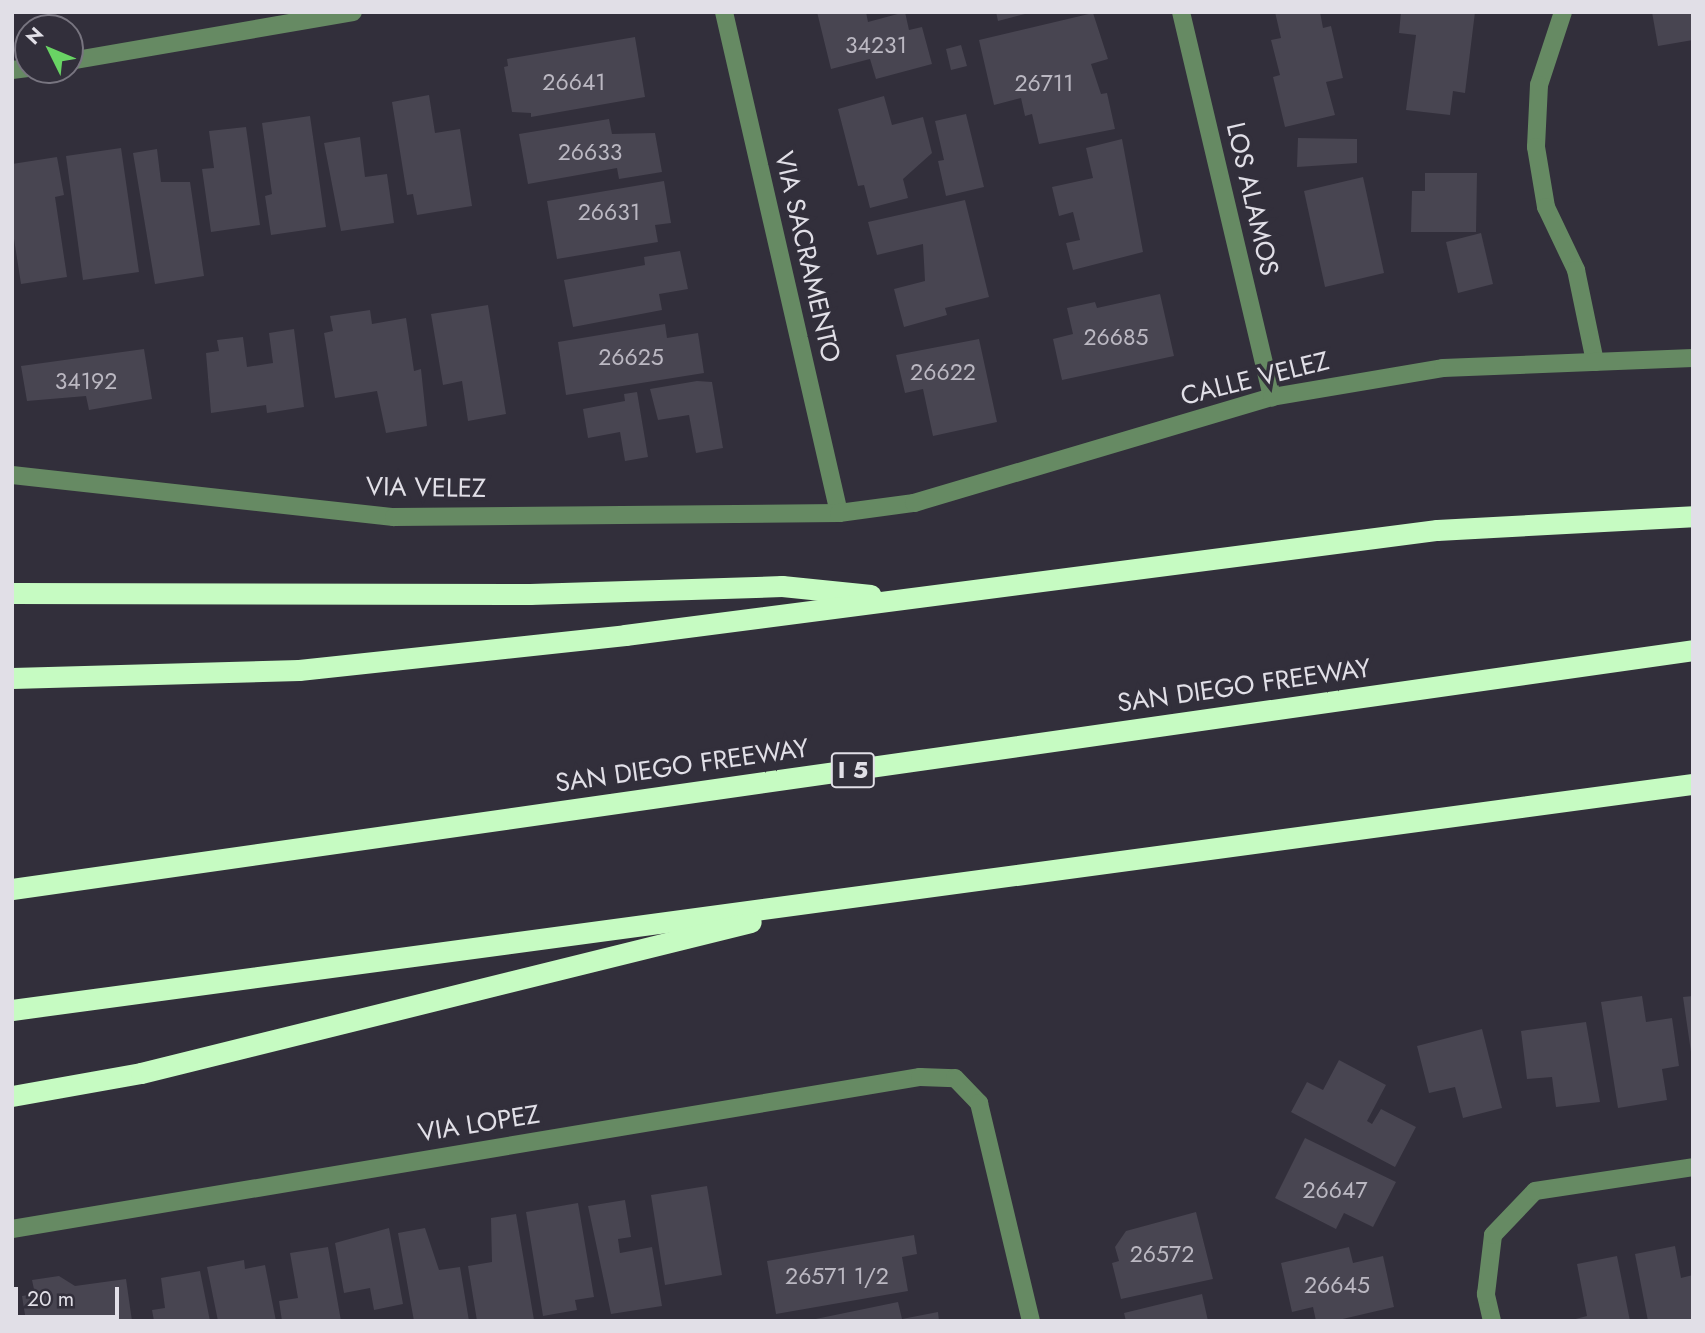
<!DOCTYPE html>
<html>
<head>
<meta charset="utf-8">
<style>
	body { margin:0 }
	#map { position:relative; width:1705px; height:1333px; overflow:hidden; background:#322f3b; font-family:Jost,sans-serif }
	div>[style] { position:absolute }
	.building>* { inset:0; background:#484551 }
	.minor>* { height:18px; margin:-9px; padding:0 9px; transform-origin:9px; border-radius:9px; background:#668a63 }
	.highway>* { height:21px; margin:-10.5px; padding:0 10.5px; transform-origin:10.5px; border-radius:10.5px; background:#c6fbc2 }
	span { translate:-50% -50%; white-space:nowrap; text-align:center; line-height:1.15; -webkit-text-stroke:7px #322f3b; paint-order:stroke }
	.number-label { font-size:23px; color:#bbb8c2 }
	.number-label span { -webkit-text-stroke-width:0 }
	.shield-label span { padding:2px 5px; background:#322f3b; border:2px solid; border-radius:5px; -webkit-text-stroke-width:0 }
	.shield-label { font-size:24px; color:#e1dfe7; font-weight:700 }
	.street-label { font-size:26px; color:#e1dfe7 }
	.frame { position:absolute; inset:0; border:14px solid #e1dfe7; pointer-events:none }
	.north { position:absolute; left:14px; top:14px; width:70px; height:70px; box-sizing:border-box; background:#322f3b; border:2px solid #787580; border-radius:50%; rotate:313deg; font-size:19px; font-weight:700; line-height:28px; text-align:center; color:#e1dfe7 }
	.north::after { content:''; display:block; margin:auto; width:24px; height:32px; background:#69d464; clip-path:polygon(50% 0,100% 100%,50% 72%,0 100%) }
	.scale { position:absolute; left:14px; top:1287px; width:105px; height:32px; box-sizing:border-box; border:4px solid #e1dfe7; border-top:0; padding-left:9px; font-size:21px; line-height:24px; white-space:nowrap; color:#e1dfe7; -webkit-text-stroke:5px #322f3b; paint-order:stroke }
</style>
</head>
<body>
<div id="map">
	<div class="building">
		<i style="clip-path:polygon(817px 12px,866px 12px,868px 22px,905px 12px,909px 30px,922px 27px,932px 64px,876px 79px,870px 59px,831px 69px)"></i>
		<i style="clip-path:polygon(996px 12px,1029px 12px,1029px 13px,998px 21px)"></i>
		<i style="clip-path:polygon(1275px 12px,1320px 12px,1323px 28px,1331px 26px,1343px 78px,1326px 82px,1335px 115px,1285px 127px,1273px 77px,1280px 75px,1271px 40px,1281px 38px)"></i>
		<i style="clip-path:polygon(1401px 12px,1475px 12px,1465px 93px,1453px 91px,1450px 115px,1406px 110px,1416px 35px,1399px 33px)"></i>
		<i style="clip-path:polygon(1652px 12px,1693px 12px,1693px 40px,1658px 46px)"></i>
		<i style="clip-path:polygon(1093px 13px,1108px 59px,1091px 64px,1101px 94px,1107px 93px,1115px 129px,1039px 144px,1032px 114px,1025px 116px,1021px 98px,994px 105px,979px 40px)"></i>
		<i style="clip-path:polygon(635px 37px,645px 97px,531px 117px,531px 113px,512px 112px,504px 67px,508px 66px,507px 59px)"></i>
		<i style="clip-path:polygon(961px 45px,967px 66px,951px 70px,946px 49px)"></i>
		<i style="clip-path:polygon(429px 95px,435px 133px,460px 129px,472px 206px,417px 215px,413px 194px,407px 195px,392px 102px)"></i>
		<i style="clip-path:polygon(884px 96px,892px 125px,923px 117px,932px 153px,903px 179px,908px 198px,870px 208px,864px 185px,858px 186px,838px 109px)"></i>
		<i style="clip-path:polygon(966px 114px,984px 187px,946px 196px,938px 161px,944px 160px,935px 121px)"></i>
		<i style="clip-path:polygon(310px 116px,326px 227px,271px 235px,265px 196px,272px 194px,262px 123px)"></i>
		<i style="clip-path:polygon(609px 119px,612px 134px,655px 133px,662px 172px,619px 179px,617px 168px,528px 184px,519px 134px)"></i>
		<i style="clip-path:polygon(246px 127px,260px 225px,211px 232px,202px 169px,214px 168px,209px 131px)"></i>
		<i style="clip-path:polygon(360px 137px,365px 177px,387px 174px,394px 223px,341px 231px,324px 143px)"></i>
		<i style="clip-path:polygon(1298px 138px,1357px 139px,1357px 163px,1297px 167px)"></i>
		<i style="clip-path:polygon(1122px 139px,1143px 252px,1073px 270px,1066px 243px,1080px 240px,1073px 212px,1059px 216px,1052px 187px,1093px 178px,1086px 148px)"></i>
		<i style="clip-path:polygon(121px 148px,139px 272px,83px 280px,66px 156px)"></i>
		<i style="clip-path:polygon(157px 149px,161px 182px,190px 182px,204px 276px,155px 284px,133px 153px)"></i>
		<i style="clip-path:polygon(57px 157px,64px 195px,55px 197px,67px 277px,21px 284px,12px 226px,12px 164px)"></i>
		<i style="clip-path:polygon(1425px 173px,1477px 173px,1476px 232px,1411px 232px,1412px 191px,1425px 191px)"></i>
		<i style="clip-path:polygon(1363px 177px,1384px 273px,1325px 287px,1304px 191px)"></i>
		<i style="clip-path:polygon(664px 181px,671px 223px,655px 225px,658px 242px,557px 259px,547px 201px)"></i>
		<i style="clip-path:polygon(965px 200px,989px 297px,945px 308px,947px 315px,904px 327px,894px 289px,925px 281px,923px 244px,877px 255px,868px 222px)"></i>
		<i style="clip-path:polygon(1481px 233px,1493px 284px,1458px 293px,1446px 242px)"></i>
		<i style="clip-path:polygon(680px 251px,688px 289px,659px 294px,662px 310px,573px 327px,564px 280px,645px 265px,644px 257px)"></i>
		<i style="clip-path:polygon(1160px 294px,1174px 356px,1062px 380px,1053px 339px,1073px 334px,1067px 308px,1095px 302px,1097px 308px)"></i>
		<i style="clip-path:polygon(488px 305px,506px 414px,468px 421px,462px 381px,443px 385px,431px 314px)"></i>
		<i style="clip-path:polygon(370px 310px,372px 324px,406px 318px,414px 371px,421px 369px,427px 426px,386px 433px,377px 391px,335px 398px,324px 333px,333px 331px,330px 316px)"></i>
		<i style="clip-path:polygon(665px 324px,667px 338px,698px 333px,704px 373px,566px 395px,558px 342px)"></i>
		<i style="clip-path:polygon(294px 329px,304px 407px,267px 413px,266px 405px,211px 413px,206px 353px,219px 351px,217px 340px,243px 337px,247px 367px,273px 363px,269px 333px)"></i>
		<i style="clip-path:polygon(979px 339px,997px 422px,933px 436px,923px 389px,905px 393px,896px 355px)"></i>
		<i style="clip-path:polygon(144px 349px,152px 399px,89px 410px,86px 396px,27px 401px,21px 366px)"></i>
		<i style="clip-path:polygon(697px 381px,712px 382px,723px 448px,696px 453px,689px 415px,658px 420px,650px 389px)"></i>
		<i style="clip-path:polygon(637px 392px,648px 457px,625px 461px,620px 432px,588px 438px,583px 409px,625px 401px,624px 394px)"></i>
		<i style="clip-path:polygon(1642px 996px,1646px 1022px,1672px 1018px,1679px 1066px,1662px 1069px,1667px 1100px,1618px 1108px,1601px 1002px)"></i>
		<i style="clip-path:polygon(1693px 996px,1693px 1052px,1691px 1052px,1683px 997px)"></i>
		<i style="clip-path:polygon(1586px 1022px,1600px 1102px,1556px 1107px,1552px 1077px,1527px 1079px,1521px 1031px)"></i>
		<i style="clip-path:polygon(1482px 1029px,1502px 1108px,1463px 1118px,1455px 1087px,1429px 1093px,1417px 1046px)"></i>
		<i style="clip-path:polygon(1339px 1060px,1386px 1085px,1367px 1121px,1372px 1124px,1381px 1109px,1416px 1127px,1395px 1167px,1291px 1112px,1307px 1082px,1323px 1090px)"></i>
		<i style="clip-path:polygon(1305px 1138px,1396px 1182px,1373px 1227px,1344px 1213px,1336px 1229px,1275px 1198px)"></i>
		<i style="clip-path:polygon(707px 1186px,722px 1275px,665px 1285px,651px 1195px)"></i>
		<i style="clip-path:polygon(625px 1200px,631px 1237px,618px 1239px,620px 1253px,652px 1247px,662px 1306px,611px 1314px,588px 1206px)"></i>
		<i style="clip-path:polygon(578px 1203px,594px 1297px,575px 1300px,577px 1310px,543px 1316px,526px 1212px)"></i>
		<i style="clip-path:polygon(1196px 1212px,1213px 1279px,1121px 1299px,1112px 1263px,1119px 1261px,1115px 1247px,1126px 1231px)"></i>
		<i style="clip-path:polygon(516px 1214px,534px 1320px,477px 1321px,468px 1266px,492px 1262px,491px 1218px)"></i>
		<i style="clip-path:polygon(389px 1228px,403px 1304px,374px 1310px,370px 1288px,344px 1293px,335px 1243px)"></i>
		<i style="clip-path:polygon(425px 1228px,439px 1270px,460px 1267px,469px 1321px,414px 1321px,398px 1233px)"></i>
		<i style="clip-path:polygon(914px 1235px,917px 1254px,902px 1257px,908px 1291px,776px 1314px,767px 1261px)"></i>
		<i style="clip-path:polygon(1675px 1246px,1681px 1278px,1693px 1275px,1693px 1321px,1648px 1321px,1635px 1254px)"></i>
		<i style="clip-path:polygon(328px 1247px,341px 1321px,282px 1321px,279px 1301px,298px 1298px,290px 1253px)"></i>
		<i style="clip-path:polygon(1349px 1247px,1353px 1263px,1383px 1256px,1394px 1307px,1334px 1321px,1316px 1321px,1313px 1307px,1292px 1312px,1281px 1263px)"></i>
		<i style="clip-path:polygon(1617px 1256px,1630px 1321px,1568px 1321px,1587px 1316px,1577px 1264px)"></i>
		<i style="clip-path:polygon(244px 1260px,245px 1269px,265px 1265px,276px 1321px,218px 1321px,207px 1267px)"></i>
		<i style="clip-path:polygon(200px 1271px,210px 1321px,154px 1321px,152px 1310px,165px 1308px,161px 1278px)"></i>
		<i style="clip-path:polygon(59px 1276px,75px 1286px,126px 1279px,132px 1321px,26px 1321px,22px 1296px,35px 1294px,32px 1280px)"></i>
		<i style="clip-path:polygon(1202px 1294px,1208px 1321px,1126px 1321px,1124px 1313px)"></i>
		<i style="clip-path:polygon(898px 1302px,902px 1319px,938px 1312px,939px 1321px,806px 1321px)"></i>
	</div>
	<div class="minor">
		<i style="left:724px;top:12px;width:514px;rotate:77.07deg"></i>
		<i style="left:1181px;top:12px;width:396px;rotate:76.7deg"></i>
		<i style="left:1563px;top:12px;width:77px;rotate:108.2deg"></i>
		<i style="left:1539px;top:85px;width:62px;rotate:92.8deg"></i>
		<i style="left:1536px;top:147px;width:61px;rotate:80.5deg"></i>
		<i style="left:1546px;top:207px;width:70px;rotate:64.5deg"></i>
		<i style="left:1576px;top:270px;width:94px;rotate:78.3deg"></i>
		<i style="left:70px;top:61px;width:287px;rotate:-9.8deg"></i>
		<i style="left:12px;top:70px;width:16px;rotate:-7deg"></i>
		<i style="left:12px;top:475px;width:384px;rotate:6.3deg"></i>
		<i style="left:394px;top:517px;width:445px;rotate:-0.5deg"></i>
		<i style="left:839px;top:513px;width:76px;rotate:-7.6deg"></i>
		<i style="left:914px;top:503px;width:373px;rotate:-16.5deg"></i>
		<i style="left:1272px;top:397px;width:173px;rotate:-9.6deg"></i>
		<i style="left:1443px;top:368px;width:250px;rotate:-2.3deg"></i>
		<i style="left:12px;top:1229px;width:921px;rotate:-9.5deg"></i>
		<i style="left:920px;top:1077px;width:35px;rotate:2deg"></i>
		<i style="left:955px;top:1078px;width:35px;rotate:46deg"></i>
		<i style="left:979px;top:1103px;width:224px;rotate:76.6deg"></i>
		<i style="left:1492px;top:1321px;width:28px;rotate:-103deg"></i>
		<i style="left:1486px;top:1294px;width:59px;rotate:-83.2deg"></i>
		<i style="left:1493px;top:1235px;width:61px;rotate:-46.3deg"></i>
		<i style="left:1535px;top:1191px;width:160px;rotate:-8.6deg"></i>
	</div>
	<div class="highway">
		<i style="left:12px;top:593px;width:518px;rotate:0.11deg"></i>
		<i style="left:530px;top:594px;width:252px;rotate:-1.8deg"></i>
		<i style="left:782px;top:586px;width:89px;rotate:5.8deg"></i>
		<i style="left:12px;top:678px;width:287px;rotate:-1.6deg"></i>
		<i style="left:299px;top:670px;width:328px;rotate:-6.1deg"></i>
		<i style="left:625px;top:635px;width:819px;rotate:-7.37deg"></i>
		<i style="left:1437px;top:530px;width:256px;rotate:-3.1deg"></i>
		<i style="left:12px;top:889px;width:1698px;rotate:-8.09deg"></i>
		<i style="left:12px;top:1010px;width:1696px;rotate:-7.66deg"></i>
		<i style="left:12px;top:1096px;width:131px;rotate:-10.1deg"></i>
		<i style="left:141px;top:1073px;width:628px;rotate:-13.9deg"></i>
	</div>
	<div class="number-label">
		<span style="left:876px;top:45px">34231</span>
		<span style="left:574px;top:82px">26641</span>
		<span style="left:1044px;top:83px">26711</span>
		<span style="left:590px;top:152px">26633</span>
		<span style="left:609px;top:212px">26631</span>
		<span style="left:1116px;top:337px">26685</span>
		<span style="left:631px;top:357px">26625</span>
		<span style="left:943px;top:372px">26622</span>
		<span style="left:86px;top:381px">34192</span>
		<span style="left:1335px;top:1190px">26647</span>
		<span style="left:1162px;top:1254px">26572</span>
		<span style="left:837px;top:1276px">26571 1/2</span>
		<span style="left:1337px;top:1285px">26645</span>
	</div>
	<div class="shield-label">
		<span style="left:853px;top:770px">I 5</span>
	</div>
	<div class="street-label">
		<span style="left:1252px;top:199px;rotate:77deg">LOS ALAMOS</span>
		<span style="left:807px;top:257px;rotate:77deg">VIA SACRAMENTO</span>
		<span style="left:1255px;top:379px;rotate:-14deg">CALLE VELEZ</span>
		<span style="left:426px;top:488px;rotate:1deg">VIA VELEZ</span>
		<span style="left:1244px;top:686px;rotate:-8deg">SAN DIEGO FREEWAY</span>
		<span style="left:682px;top:766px;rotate:-8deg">SAN DIEGO FREEWAY</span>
		<span style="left:479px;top:1124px;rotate:-9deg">VIA LOPEZ</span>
	</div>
	<div class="frame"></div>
	<div class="north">N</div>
	<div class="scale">20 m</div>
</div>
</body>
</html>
